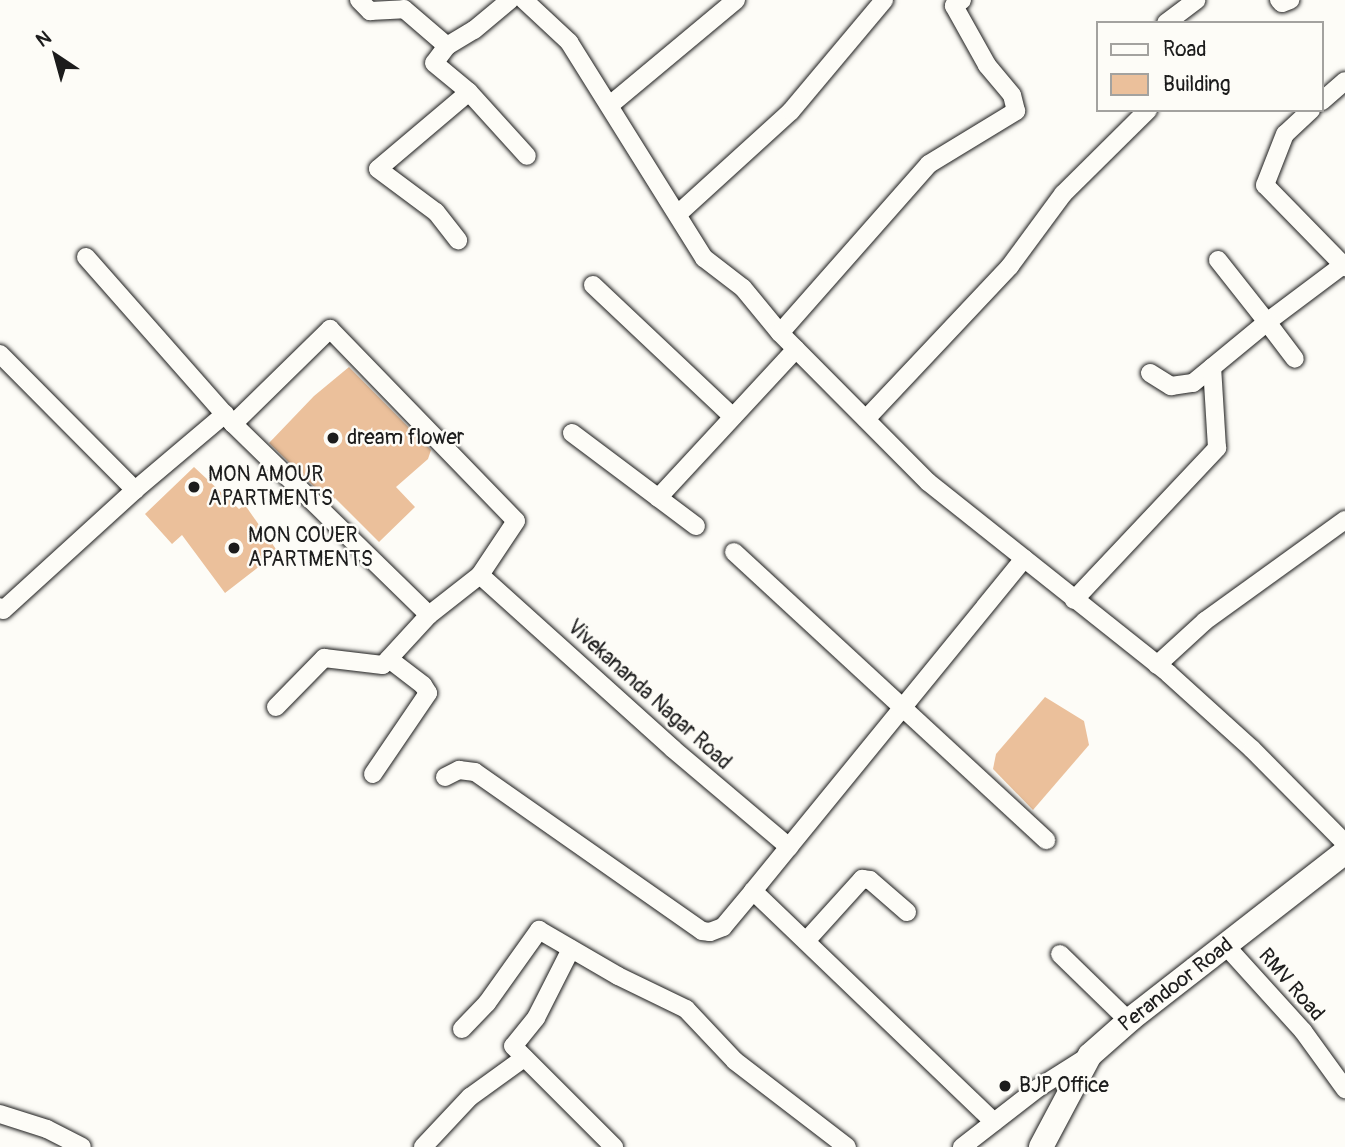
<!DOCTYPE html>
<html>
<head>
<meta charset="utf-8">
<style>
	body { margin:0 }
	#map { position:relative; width:1345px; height:1147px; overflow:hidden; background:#fdfcf7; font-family:Pangolin,sans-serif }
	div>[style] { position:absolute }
	.building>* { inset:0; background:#ebc09b }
	.roads { filter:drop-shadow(0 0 2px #1c1c1c) drop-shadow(0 0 2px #1c1c1c) }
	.minor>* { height:18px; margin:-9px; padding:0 9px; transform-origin:9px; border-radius:9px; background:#fdfcf7 }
	.secondary>* { height:24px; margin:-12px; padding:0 12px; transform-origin:12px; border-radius:12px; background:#fdfcf7 }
	.dots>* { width:19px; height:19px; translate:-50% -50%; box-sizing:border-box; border:4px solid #fdfcf7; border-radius:50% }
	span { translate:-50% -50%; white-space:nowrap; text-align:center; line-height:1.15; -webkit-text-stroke:5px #fdfcf7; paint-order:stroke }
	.poi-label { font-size:21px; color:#1c1c1c }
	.left { translate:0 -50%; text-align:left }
	.street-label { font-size:21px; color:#1c1c1c }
	.legend { position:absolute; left:1096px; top:21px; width:228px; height:91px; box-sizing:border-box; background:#fdfcf7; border:2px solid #a3a29f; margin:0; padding:9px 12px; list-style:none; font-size:21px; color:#1c1c1c }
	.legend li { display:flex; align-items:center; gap:14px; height:35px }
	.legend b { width:35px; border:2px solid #a3a29f }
	.north { position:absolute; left:21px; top:21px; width:70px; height:70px; -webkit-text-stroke:5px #fdfcf7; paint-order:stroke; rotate:324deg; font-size:19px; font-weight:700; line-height:28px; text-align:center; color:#1c1c1c }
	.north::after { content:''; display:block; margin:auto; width:24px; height:32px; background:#1c1c1c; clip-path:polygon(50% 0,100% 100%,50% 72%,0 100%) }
</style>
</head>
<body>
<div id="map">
	<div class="building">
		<i style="clip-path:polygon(349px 367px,431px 450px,428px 459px,396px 487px,415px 507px,379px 542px,335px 498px,330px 502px,269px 443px,314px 396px)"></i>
		<i style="clip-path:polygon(194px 467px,239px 509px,245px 505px,278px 552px,225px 593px,182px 535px,172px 544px,145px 514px)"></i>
		<i style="clip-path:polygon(1045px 697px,1084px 721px,1089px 745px,1033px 810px,993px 769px,996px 754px)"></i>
	</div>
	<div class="roads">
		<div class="minor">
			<i style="left:359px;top:0;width:16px;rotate:45deg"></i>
			<i style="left:370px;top:11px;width:34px;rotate:-3deg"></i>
			<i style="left:404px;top:9px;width:57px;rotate:40.7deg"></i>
			<i style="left:447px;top:46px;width:21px;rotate:127deg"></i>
			<i style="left:434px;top:63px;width:45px;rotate:39.6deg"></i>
			<i style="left:469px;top:92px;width:119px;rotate:139.8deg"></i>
			<i style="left:378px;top:169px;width:72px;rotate:36.6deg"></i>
			<i style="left:436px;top:212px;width:36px;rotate:52deg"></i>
			<i style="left:524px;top:0;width:62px;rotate:43deg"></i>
			<i style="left:569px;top:42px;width:255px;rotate:58deg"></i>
			<i style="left:704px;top:258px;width:49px;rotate:37.6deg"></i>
			<i style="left:743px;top:288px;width:58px;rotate:50.6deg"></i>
			<i style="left:780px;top:333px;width:210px;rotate:45.2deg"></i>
			<i style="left:928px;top:482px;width:308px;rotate:38.5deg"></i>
			<i style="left:1169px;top:674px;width:112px;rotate:42.1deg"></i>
			<i style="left:1252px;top:749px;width:132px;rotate:45.3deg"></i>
			<i style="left:1279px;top:0;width:4px;rotate:45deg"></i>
			<i style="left:1282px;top:3px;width:9px;rotate:-21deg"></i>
			<i style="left:1166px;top:23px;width:38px;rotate:-37deg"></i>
			<i style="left:447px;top:46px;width:31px;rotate:-31deg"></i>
			<i style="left:474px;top:30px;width:47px;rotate:-39.8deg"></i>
			<i style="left:469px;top:92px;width:86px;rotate:47.8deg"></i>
			<i style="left:1322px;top:101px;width:30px;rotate:-41deg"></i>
			<i style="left:610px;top:105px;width:164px;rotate:-39.8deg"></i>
			<i style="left:1311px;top:110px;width:35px;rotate:137deg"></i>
			<i style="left:1285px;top:134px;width:55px;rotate:111.4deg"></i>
			<i style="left:1265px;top:185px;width:115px;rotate:45.7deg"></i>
			<i style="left:679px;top:213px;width:151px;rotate:-42.3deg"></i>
			<i style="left:791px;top:111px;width:145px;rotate:-50deg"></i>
			<i style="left:86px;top:257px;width:222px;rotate:48.6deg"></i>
			<i style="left:1218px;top:260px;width:79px;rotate:51.7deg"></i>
			<i style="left:1267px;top:322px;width:95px;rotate:-36.9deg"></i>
			<i style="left:593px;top:285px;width:192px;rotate:43.3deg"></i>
			<i style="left:780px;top:333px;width:225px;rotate:-48.6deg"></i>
			<i style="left:929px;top:164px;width:102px;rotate:-31.3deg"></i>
			<i style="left:1016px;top:111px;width:16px;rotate:-104deg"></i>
			<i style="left:1012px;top:95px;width:39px;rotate:-130deg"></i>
			<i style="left:987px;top:65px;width:68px;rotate:-119.2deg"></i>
			<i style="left:954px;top:6px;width:10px;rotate:-37deg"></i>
			<i style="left:0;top:354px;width:192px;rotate:45.2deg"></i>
			<i style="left:135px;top:490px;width:178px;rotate:137.7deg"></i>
			<i style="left:3px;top:610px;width:4px;rotate:-135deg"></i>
			<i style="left:1150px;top:373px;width:25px;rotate:32deg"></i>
			<i style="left:1171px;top:386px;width:22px;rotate:-8deg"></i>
			<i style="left:1193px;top:383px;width:96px;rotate:-39.5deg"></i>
			<i style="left:1267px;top:322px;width:46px;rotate:52.9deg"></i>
			<i style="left:866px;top:419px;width:210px;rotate:-46.7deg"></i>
			<i style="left:1010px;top:266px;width:89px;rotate:-53.6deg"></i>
			<i style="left:1063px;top:194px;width:120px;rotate:-44.7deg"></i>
			<i style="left:572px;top:433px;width:155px;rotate:36.9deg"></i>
			<i style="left:135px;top:490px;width:118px;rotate:-40.2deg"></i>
			<i style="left:658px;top:498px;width:203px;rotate:-47.2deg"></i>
			<i style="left:734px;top:552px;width:425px;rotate:42.7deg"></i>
			<i style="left:480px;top:575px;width:65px;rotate:141.9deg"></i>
			<i style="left:429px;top:615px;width:274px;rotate:-135.7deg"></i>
			<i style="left:233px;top:424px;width:136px;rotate:-44.4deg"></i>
			<i style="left:330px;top:329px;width:267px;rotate:45.9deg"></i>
			<i style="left:516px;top:521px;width:65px;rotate:123.7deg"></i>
			<i style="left:480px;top:575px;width:260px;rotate:42deg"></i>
			<i style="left:673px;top:749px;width:152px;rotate:40.2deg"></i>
			<i style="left:1074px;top:600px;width:209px;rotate:-46.7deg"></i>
			<i style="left:1217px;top:448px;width:81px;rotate:-93.5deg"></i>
			<i style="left:1157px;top:665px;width:65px;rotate:-42.5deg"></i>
			<i style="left:1205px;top:621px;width:173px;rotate:-35.8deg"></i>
			<i style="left:276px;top:707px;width:69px;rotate:-45.6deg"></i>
			<i style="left:324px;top:658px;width:59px;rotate:6.8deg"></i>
			<i style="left:383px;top:665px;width:68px;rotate:-47.4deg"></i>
			<i style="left:373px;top:774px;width:98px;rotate:-55.8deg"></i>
			<i style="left:428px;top:693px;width:9px;rotate:-122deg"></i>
			<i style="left:423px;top:685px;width:43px;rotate:-142.6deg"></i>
			<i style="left:445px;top:777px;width:16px;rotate:-27deg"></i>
			<i style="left:459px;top:770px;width:16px;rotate:7deg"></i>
			<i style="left:475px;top:772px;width:277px;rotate:35deg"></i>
			<i style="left:702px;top:931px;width:8px;rotate:7deg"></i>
			<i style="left:710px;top:932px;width:14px;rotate:-21deg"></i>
			<i style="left:723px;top:927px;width:47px;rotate:-50.2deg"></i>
			<i style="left:806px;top:941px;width:84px;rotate:-47.9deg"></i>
			<i style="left:862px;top:879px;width:8px;rotate:7deg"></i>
			<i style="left:870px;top:880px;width:49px;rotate:40.9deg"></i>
			<i style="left:1226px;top:946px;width:115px;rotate:47.8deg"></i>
			<i style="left:1303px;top:1031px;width:72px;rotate:54.1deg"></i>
			<i style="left:571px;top:949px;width:77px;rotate:116.9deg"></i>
			<i style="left:536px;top:1018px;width:36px;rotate:129deg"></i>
			<i style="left:513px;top:1046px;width:143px;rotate:45deg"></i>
			<i style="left:1060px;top:954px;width:96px;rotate:44.2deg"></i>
			<i style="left:462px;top:1029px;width:36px;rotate:-46deg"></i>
			<i style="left:487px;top:1003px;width:90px;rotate:-54.5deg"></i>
			<i style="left:539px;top:930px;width:91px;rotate:30.2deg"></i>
			<i style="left:618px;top:976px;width:76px;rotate:25.9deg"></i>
			<i style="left:686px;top:1009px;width:71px;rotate:46.7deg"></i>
			<i style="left:735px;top:1061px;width:141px;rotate:37.5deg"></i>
			<i style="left:0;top:1114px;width:49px;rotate:17.7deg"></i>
			<i style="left:47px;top:1129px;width:39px;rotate:27deg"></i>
			<i style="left:994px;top:1122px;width:334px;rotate:-136.2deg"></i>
			<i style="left:753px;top:891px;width:429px;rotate:-50.8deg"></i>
			<i style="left:423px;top:1147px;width:69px;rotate:-46.8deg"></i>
			<i style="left:470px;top:1097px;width:67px;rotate:-35.8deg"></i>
			<i style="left:962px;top:1147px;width:96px;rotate:-37.8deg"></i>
			<i style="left:1038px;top:1088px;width:58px;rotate:-32.3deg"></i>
		</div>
		<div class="secondary">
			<i style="left:1041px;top:1147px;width:104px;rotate:-62deg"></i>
			<i style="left:1090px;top:1055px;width:56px;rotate:-41.4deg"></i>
			<i style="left:1132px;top:1018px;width:270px;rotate:-37.9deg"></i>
		</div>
	</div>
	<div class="dots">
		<i style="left:333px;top:438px;background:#1c1c1c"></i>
		<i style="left:194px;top:487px;background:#1c1c1c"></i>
		<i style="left:234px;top:548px;background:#1c1c1c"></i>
		<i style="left:1005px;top:1086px;background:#1c1c1c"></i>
	</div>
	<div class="poi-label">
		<span class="left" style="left:347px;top:438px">dream flower</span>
		<span class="left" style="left:208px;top:487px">MON AMOUR<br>APARTMENTS</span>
		<span class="left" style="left:248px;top:548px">MON COUER<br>APARTMENTS</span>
		<span class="left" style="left:1019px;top:1086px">BJP Office</span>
	</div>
	<div class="street-label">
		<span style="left:649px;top:695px;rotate:42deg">Vivekananda Nagar Road</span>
		<span style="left:1176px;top:985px;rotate:-38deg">Perandoor Road</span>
		<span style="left:1291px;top:985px;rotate:49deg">RMV Road</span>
	</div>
	<ul class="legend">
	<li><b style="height:9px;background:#fdfcf7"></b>Road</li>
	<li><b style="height:19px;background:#ebc09b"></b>Building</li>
	</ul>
	<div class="north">N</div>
</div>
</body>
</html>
